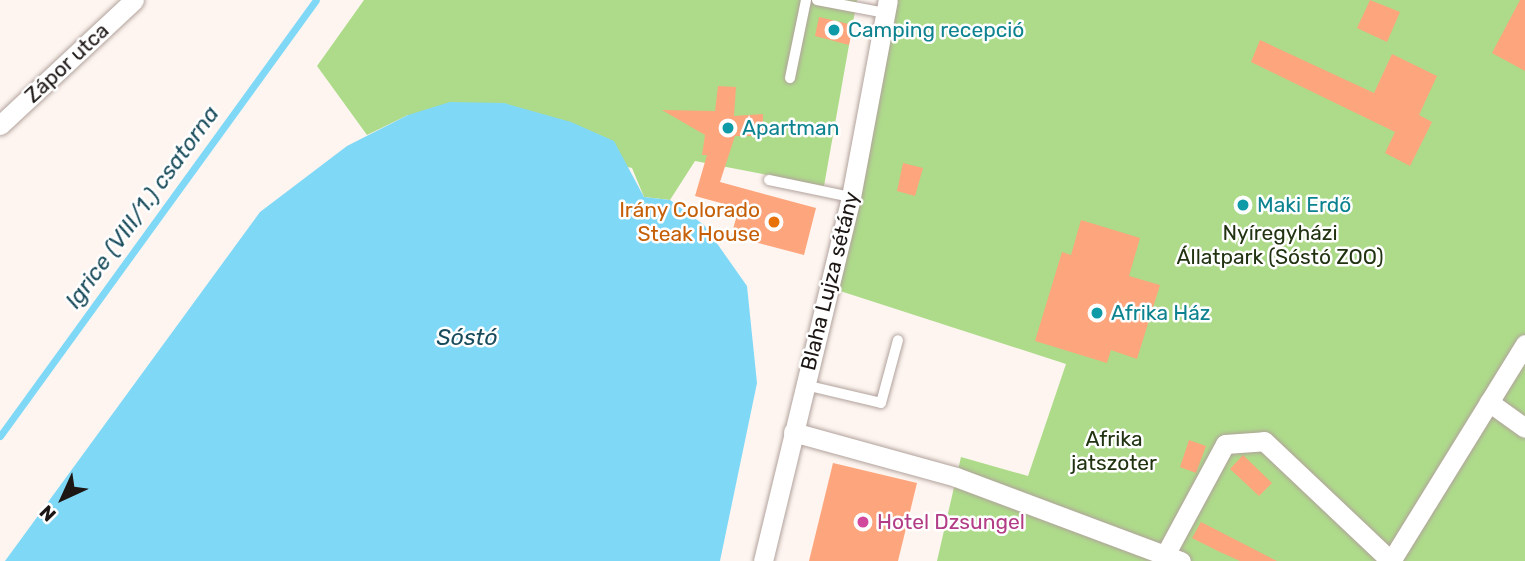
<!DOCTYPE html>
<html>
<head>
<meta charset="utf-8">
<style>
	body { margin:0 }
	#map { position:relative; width:1525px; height:561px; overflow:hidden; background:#fef5f0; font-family:Rubik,sans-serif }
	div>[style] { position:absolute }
	.green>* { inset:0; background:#aedb8a }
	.water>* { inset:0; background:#80d8f7 }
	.stream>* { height:7px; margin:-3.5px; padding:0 3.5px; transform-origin:3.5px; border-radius:3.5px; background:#80d8f7 }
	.building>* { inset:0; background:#fda57c }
	.roads { filter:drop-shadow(0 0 2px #b1a29c) drop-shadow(0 0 2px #b1a29c) }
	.lane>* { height:10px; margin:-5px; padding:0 5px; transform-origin:5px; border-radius:5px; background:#fff }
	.street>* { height:19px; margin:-9.5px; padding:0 9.5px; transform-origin:9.5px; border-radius:9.5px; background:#fff }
	.dots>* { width:19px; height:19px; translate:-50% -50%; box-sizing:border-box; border:4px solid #fff; border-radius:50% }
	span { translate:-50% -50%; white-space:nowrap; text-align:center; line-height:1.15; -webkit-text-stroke:5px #fff; paint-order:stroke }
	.culture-label { font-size:21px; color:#0d838f }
	.left { translate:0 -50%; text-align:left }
	.street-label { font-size:21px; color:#1c1614 }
	.food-label { font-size:21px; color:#c56008 }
	.right { translate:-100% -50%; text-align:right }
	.park-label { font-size:21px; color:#213311 }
	.hotel-label { font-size:21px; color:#b23c85 }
	.water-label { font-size:23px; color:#184b5b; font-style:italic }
	.north { position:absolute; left:28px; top:463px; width:70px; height:70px; -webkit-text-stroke:5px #fff; paint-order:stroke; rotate:225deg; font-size:19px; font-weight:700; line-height:28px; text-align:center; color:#1c1614 }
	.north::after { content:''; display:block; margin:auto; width:24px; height:32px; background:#1c1614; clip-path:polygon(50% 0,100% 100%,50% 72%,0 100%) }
</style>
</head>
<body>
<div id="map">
	<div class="green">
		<i style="clip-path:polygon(364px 0,857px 0,824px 186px,695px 161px,670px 200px,644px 197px,632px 168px,408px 115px,367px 135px,317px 66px)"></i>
		<i style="clip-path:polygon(897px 0,1525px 0,1525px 561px,937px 561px,961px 457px,1028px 476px,1066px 364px,837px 290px)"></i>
	</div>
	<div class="water">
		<i style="clip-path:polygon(450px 102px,504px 103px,571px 122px,614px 141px,644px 197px,670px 200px,704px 225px,747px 286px,757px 383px,720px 561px,5px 561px,260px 212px,347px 146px,408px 115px)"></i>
	</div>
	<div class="stream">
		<i style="left:0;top:436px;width:538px;rotate:-54.07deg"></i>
	</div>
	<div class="building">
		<i style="clip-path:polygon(1370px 0,1400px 12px,1387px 42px,1357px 28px)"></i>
		<i style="clip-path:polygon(1520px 0,1525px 0,1525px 71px,1492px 53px)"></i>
		<i style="clip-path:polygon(819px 17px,853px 25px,849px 45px,815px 36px)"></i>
		<i style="clip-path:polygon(1260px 40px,1374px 93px,1392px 54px,1437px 76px,1419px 115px,1432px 122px,1410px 166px,1385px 153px,1395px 132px,1251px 62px)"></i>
		<i style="clip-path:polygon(718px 86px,736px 87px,734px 116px,763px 114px,763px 136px,735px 136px,720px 182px,816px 208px,804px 255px,731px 236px,739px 208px,695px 196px,707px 155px,702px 155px,705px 135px,662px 110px,715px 111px)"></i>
		<i style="clip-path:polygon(903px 163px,923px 168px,915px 196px,897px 191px)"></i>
		<i style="clip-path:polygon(1081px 220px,1140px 238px,1129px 276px,1160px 285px,1137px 359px,1111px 350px,1107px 363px,1035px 341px,1062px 252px,1071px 255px)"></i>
		<i style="clip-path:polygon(1189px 440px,1206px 446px,1196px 473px,1180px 467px)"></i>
		<i style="clip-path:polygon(1243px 455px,1272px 483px,1259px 496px,1230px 469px)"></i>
		<i style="clip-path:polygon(833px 463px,917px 483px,898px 561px,809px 561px)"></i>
		<i style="clip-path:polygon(1201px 522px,1203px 523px,1277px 561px,1240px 561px,1220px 552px,1192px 538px)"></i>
	</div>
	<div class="roads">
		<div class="lane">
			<i style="left:817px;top:0;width:69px;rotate:10.8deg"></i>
			<i style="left:790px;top:78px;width:80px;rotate:-78.4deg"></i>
			<i style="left:769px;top:180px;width:84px;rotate:11.7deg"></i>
			<i style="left:805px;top:385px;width:78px;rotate:13.3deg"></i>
			<i style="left:881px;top:403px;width:65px;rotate:-74.9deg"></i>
		</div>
		<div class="street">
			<i style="left:0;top:125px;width:183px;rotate:-43deg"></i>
			<i style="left:1489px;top:402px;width:44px;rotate:35.8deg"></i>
			<i style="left:793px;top:432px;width:169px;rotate:15.4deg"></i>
			<i style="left:956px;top:477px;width:240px;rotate:20.5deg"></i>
			<i style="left:763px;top:561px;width:374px;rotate:-76.4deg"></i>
			<i style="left:851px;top:197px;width:200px;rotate:-79.4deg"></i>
			<i style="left:1167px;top:561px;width:6px;rotate:-108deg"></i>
			<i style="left:1165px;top:555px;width:126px;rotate:-61.6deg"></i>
			<i style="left:1225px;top:444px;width:39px;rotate:-4deg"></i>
			<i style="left:1264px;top:441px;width:175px;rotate:43.4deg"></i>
			<i style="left:1391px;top:561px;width:255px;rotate:-58.3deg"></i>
		</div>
	</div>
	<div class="dots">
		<i style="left:834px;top:30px;background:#0f9aa8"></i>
		<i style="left:728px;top:128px;background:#0f9aa8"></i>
		<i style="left:1243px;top:205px;background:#0f9aa8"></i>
		<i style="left:774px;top:222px;background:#e8710a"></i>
		<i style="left:1097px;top:313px;background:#0f9aa8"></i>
		<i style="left:863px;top:522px;background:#d1479c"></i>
	</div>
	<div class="culture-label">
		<span class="left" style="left:848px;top:30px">Camping recepció</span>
		<span class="left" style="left:742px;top:128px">Apartman</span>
		<span class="left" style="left:1257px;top:205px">Maki Erdő</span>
		<span class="left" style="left:1111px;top:313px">Afrika Ház</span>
	</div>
	<div class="street-label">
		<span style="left:67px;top:63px;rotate:-43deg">Zápor utca</span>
		<span style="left:830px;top:281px;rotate:-76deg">Blaha Lujza sétány</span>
	</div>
	<div class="food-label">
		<span class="right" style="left:760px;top:222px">Irány Colorado<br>Steak House</span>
	</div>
	<div class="park-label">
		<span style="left:1280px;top:245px">Nyíregyházi<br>Állatpark (Sóstó ZOO)</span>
		<span style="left:1114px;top:451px">Afrika<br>jatszoter</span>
	</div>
	<div class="hotel-label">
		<span class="left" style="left:877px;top:522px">Hotel Dzsungel</span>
	</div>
	<div class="water-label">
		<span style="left:142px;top:207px;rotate:-54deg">Igrice (VIII/1.) csatorna</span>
		<span style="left:467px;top:337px">Sóstó</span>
	</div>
	<div class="north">N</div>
</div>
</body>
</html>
